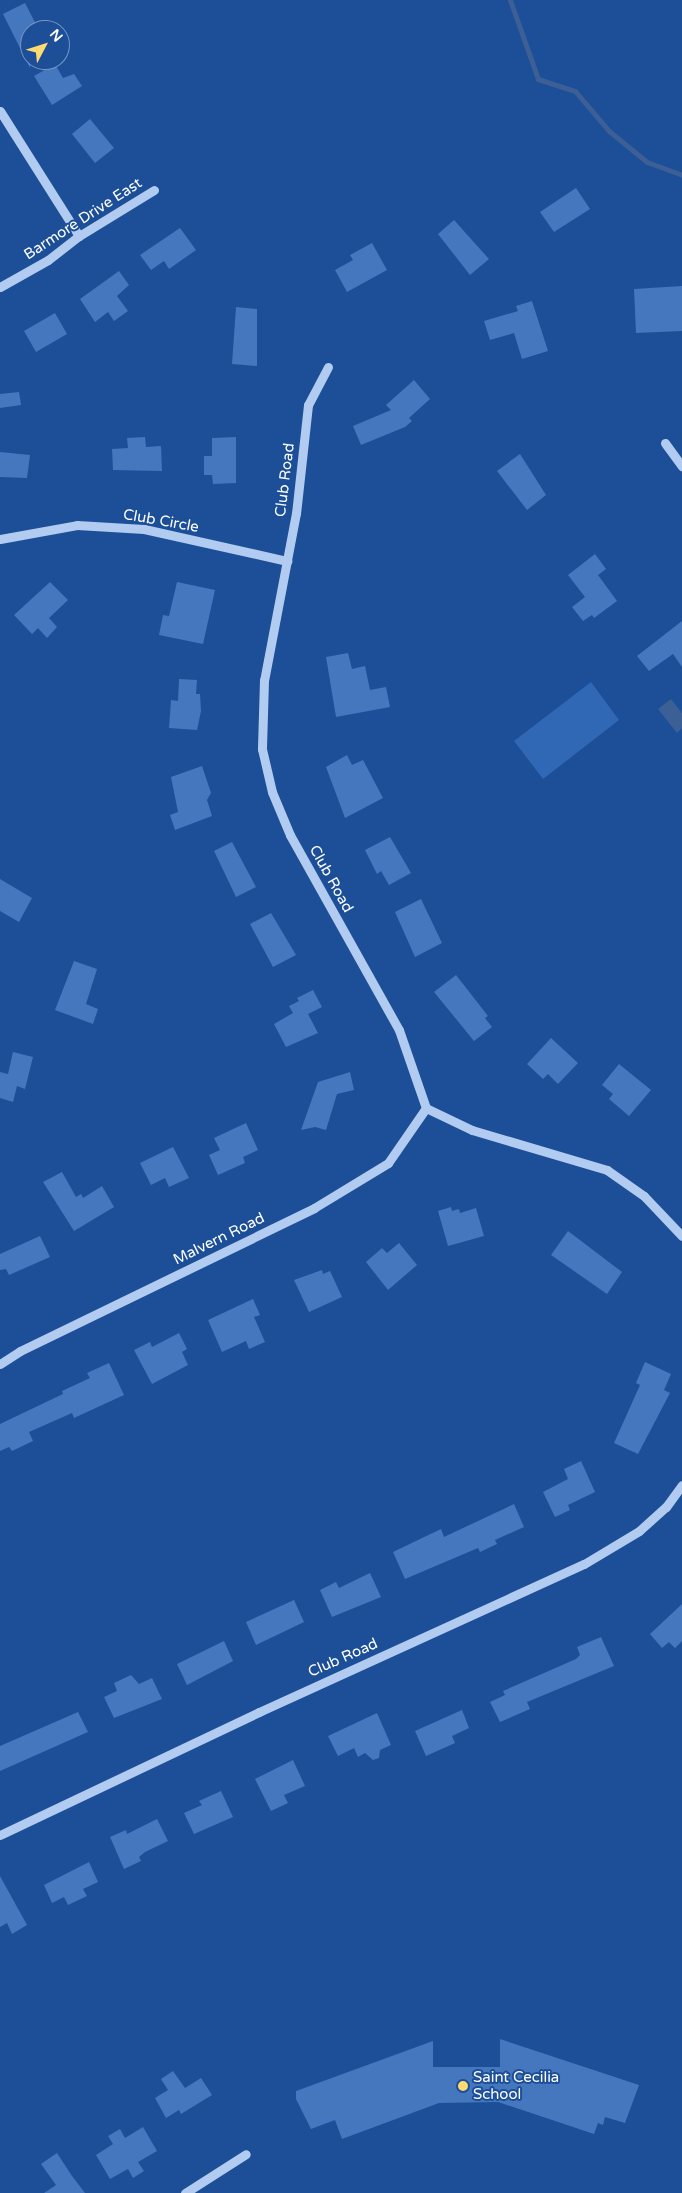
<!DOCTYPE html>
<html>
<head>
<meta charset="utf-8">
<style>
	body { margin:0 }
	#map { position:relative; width:682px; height:2193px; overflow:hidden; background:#1c4f98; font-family:"Varela Round",sans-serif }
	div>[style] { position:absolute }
	.green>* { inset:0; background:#3068b5 }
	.water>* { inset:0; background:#3c5f95 }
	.stream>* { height:5px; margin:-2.5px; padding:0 2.5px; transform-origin:2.5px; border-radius:2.5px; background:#3c5f95 }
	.building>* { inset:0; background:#4577bf }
	.minor>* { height:9px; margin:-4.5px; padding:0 4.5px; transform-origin:4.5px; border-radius:4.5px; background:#b1ccf0 }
	.dots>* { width:14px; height:14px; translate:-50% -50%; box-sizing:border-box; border:2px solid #1c4f98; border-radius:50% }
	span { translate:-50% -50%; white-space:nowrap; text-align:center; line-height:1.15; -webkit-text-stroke:4px #1c4f98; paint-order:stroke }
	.street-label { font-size:15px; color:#fff }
	.poi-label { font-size:15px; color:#fff }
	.left { translate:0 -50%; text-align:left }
	.north { position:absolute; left:20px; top:20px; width:50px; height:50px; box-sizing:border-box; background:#1c4f98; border:1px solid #7795c1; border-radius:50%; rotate:50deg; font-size:14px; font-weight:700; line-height:20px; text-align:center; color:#fff }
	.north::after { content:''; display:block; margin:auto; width:18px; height:22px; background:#ffda70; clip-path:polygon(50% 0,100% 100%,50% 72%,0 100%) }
</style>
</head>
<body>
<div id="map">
	<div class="green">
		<i style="clip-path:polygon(591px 682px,619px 720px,543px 779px,514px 741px)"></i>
	</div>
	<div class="water">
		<i style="clip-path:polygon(671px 699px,682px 713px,682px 728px,677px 733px,658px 709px)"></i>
	</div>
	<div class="stream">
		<i style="left:510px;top:0;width:84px;rotate:70.5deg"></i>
		<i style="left:538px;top:79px;width:39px;rotate:18deg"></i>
		<i style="left:575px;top:91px;width:52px;rotate:49.6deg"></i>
		<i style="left:609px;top:131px;width:49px;rotate:39.2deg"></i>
		<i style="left:647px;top:162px;width:37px;rotate:20deg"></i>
	</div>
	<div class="building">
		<i style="clip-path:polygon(25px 3px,39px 30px,30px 30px,30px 68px,3px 14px)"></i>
		<i style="clip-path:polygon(55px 64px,63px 78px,74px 74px,82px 86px,52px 105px,34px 76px)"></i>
		<i style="clip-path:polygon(90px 119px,114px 148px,95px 163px,72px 134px)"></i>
		<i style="clip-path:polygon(576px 188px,590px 209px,554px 232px,540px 212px)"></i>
		<i style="clip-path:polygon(454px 220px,489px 259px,470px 275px,438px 234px)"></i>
		<i style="clip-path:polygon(180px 228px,196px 250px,169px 269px,164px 261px,151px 270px,140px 255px)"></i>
		<i style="clip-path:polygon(372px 243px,387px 270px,347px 292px,335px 270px,353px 260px,350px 255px)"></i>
		<i style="clip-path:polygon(119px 271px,129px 285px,117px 296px,128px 311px,114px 321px,108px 312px,95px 322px,80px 299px)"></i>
		<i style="clip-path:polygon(682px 286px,682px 331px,636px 333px,634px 289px)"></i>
		<i style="clip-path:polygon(532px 301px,548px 351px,522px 359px,514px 333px,490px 340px,484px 321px,518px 311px,516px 306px)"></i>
		<i style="clip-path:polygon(236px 307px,257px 309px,257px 366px,232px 364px)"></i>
		<i style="clip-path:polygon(55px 313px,67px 334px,36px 352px,24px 331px)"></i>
		<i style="clip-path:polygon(414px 380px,430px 399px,409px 418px,412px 421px,405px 427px,361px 445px,353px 426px,391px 410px,386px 405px)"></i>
		<i style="clip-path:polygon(19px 392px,21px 405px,0 408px,0 394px)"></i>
		<i style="clip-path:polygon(145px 437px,146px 447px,161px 446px,162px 471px,113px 470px,112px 449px,128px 448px,127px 438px)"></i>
		<i style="clip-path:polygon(236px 437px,236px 483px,213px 484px,212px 475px,204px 475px,204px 456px,212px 456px,212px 438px)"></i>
		<i style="clip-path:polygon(0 452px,30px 455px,27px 478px,0 477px)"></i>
		<i style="clip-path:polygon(520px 454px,546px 495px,527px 510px,497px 471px)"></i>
		<i style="clip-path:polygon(595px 554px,606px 569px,598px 575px,617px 601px,594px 618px,592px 615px,583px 621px,572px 607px,585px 597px,568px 575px)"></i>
		<i style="clip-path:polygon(50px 582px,68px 600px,49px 618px,57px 627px,47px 638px,38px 628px,32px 634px,14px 615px)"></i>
		<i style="clip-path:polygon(177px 582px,215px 590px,203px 644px,159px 635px,163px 615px,169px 616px)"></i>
		<i style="clip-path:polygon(682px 621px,682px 667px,673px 654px,649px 671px,637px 656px)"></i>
		<i style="clip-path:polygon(348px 653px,352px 669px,365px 666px,370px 690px,386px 687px,390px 707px,336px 717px,326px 657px)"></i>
		<i style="clip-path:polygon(179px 679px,197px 680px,196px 694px,200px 694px,201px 711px,197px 730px,169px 728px,171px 700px,178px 701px)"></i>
		<i style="clip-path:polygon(347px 755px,352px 765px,363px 760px,383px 798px,345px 818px,326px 767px)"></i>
		<i style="clip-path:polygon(202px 766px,211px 793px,207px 800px,212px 816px,175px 830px,170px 815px,178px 812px,171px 777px)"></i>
		<i style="clip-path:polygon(390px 837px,411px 873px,389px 885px,381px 871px,377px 874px,365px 850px)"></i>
		<i style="clip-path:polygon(232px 842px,256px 887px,236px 897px,214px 851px)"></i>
		<i style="clip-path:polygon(0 879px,32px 898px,19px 922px,0 911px)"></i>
		<i style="clip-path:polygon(421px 899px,442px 943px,415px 957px,395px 912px)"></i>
		<i style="clip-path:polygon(271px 913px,296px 955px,273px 967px,250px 924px)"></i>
		<i style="clip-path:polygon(74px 961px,97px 969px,86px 1004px,98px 1009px,93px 1024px,55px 1010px)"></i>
		<i style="clip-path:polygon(456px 975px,488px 1016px,485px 1018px,492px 1027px,474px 1041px,434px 992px)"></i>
		<i style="clip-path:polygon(313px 990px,322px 1007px,308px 1014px,318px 1033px,286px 1047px,274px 1024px,293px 1013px,289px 1006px,299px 1001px,297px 998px)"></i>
		<i style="clip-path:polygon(551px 1038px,578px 1063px,558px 1084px,548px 1074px,543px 1079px,527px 1064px)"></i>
		<i style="clip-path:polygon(13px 1052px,33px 1057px,25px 1089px,17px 1086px,13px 1102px,0 1098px,0 1072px,8px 1074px)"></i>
		<i style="clip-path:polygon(619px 1064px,651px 1090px,629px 1116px,609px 1099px,613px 1094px,602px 1085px)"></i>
		<i style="clip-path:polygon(350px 1072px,354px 1090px,337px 1094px,326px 1130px,315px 1127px,301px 1130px,318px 1082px)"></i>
		<i style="clip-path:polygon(246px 1123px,258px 1150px,243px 1157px,245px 1163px,218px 1175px,209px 1155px,220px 1150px,214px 1138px)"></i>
		<i style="clip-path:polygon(173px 1147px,189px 1178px,169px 1187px,165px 1178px,151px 1185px,140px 1163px)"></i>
		<i style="clip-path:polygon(62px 1172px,76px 1197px,81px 1194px,83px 1198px,102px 1186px,114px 1207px,74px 1231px,43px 1182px)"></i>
		<i style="clip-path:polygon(451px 1207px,452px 1211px,459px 1209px,460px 1213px,476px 1208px,484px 1236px,448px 1246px,438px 1211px)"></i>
		<i style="clip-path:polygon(568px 1231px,622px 1272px,607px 1294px,551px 1255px)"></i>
		<i style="clip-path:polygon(40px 1236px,50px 1257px,9px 1275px,6px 1269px,0 1270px,0 1254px)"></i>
		<i style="clip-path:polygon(399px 1243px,417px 1265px,388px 1290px,366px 1262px,382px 1248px,387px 1253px)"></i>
		<i style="clip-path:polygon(322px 1270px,323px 1274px,330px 1271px,342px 1297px,309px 1312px,294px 1280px)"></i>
		<i style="clip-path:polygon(253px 1299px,260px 1315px,254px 1317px,265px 1342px,249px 1349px,246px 1341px,222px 1352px,208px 1320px)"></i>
		<i style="clip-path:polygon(179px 1333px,187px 1349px,182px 1352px,188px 1365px,152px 1384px,134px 1350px,150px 1342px,152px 1347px)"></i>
		<i style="clip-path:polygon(645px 1362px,671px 1374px,664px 1390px,670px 1393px,638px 1454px,614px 1443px,640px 1385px,636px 1383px)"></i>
		<i style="clip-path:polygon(109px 1363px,124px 1395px,74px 1418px,72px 1413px,29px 1432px,33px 1441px,12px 1451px,9px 1447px,0 1451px,0 1424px,63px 1394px,62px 1391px,90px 1378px,87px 1373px)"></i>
		<i style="clip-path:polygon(581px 1461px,595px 1492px,568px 1505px,570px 1510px,555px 1517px,543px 1492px,568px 1479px,564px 1469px)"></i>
		<i style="clip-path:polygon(514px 1504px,524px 1527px,495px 1540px,497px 1544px,480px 1552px,478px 1548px,405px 1579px,393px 1552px,441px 1529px,444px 1537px)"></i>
		<i style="clip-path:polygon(370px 1573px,381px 1597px,332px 1617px,320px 1590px,336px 1582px,339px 1588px)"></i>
		<i style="clip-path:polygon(294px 1600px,304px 1622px,256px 1645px,246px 1622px)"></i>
		<i style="clip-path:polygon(682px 1604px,682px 1641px,675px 1648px,669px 1642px,662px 1648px,650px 1634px)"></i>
		<i style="clip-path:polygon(601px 1637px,614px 1666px,527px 1702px,530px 1709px,500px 1722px,490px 1702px,505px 1695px,503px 1691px,576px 1659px,580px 1655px,577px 1647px)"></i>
		<i style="clip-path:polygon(224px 1641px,233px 1661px,187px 1685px,177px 1664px)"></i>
		<i style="clip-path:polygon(131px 1675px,139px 1684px,152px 1678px,162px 1699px,114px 1718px,104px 1697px,117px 1691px,114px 1683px)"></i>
		<i style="clip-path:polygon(462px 1710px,469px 1728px,452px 1736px,455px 1743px,426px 1756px,415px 1731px)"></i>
		<i style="clip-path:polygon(78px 1712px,88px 1732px,0 1771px,0 1746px)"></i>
		<i style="clip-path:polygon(377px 1713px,391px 1745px,380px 1750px,379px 1758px,373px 1760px,365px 1753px,358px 1757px,354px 1748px,338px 1756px,328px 1736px)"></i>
		<i style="clip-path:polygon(293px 1760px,305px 1786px,284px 1795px,288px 1803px,271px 1811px,255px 1779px)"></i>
		<i style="clip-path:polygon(221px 1791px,233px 1817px,194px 1834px,184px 1813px,202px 1805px,199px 1801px)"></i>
		<i style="clip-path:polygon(157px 1819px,168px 1841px,145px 1852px,139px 1857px,141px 1861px,124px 1869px,110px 1837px,126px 1830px,127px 1834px)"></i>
		<i style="clip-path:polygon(89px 1862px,98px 1882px,83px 1889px,87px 1896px,68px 1905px,64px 1897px,52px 1903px,44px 1885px)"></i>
		<i style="clip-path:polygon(0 1876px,27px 1925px,12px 1934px,7px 1923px,0 1927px)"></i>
		<i style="clip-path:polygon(500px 2039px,639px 2085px,625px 2123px,605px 2117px,603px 2125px,598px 2123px,594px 2134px,498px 2102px,439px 2103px,342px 2139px,335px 2120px,311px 2129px,296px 2099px,296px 2091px,433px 2041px,433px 2067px,500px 2067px)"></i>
		<i style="clip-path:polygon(173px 2071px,185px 2088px,201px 2078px,212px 2095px,181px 2114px,179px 2110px,166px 2118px,155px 2098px,168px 2090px,161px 2079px)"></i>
		<i style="clip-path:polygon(143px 2127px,157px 2151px,138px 2162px,144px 2171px,133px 2178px,128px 2169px,110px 2179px,96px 2155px,113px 2144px,108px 2136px,120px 2129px,125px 2138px)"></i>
		<i style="clip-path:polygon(57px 2153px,72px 2176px,85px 2193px,44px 2193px,56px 2185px,41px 2164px)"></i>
	</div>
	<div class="minor">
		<i style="left:0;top:111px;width:148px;rotate:57.7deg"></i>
		<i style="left:0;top:287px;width:55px;rotate:-29.4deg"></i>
		<i style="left:48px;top:260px;width:39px;rotate:-38deg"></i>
		<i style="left:79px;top:236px;width:88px;rotate:-31.5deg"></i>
		<i style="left:328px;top:367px;width:43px;rotate:117.8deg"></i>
		<i style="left:308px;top:405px;width:109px;rotate:96.3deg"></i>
		<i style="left:296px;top:513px;width:170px;rotate:100.8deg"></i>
		<i style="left:264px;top:680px;width:69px;rotate:91.7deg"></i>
		<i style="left:262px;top:749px;width:44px;rotate:76.9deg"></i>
		<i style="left:272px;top:792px;width:47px;rotate:67.3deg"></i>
		<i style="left:290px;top:835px;width:223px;rotate:60.8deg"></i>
		<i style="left:399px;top:1030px;width:83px;rotate:70.9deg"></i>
		<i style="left:426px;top:1108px;width:51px;rotate:25.6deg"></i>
		<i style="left:472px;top:1130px;width:141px;rotate:16.5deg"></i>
		<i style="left:607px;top:1170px;width:45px;rotate:35.1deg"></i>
		<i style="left:644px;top:1196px;width:55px;rotate:46.5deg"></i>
		<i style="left:665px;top:443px;width:29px;rotate:54deg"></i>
		<i style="left:0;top:539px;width:78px;rotate:-10.3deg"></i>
		<i style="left:77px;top:525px;width:67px;rotate:3.4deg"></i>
		<i style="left:144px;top:529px;width:147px;rotate:12.6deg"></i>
		<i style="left:0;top:1364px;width:24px;rotate:-33deg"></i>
		<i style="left:20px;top:1351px;width:327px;rotate:-25.9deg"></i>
		<i style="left:314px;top:1208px;width:87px;rotate:-31.3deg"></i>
		<i style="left:388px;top:1163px;width:67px;rotate:-55.4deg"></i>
		<i style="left:0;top:1835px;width:287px;rotate:-25.4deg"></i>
		<i style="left:259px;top:1712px;width:357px;rotate:-24.5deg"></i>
		<i style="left:584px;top:1564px;width:64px;rotate:-31deg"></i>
		<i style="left:639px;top:1531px;width:36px;rotate:-42deg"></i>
		<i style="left:666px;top:1507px;width:27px;rotate:-54deg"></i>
		<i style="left:185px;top:2193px;width:72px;rotate:-32.6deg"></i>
	</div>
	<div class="dots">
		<i style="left:463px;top:2086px;background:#ffda70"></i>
	</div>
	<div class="street-label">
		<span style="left:83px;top:219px;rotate:-33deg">Barmore Drive East</span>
		<span style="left:285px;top:480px;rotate:-83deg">Club Road</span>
		<span style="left:161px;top:521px;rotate:10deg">Club Circle</span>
		<span style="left:331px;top:879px;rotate:61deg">Club Road</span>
		<span style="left:219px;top:1239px;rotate:-26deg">Malvern Road</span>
		<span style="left:343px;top:1658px;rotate:-24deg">Club Road</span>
	</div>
	<div class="poi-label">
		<span class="left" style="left:473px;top:2086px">Saint Cecilia<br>School</span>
	</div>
	<div class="north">N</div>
</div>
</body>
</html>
